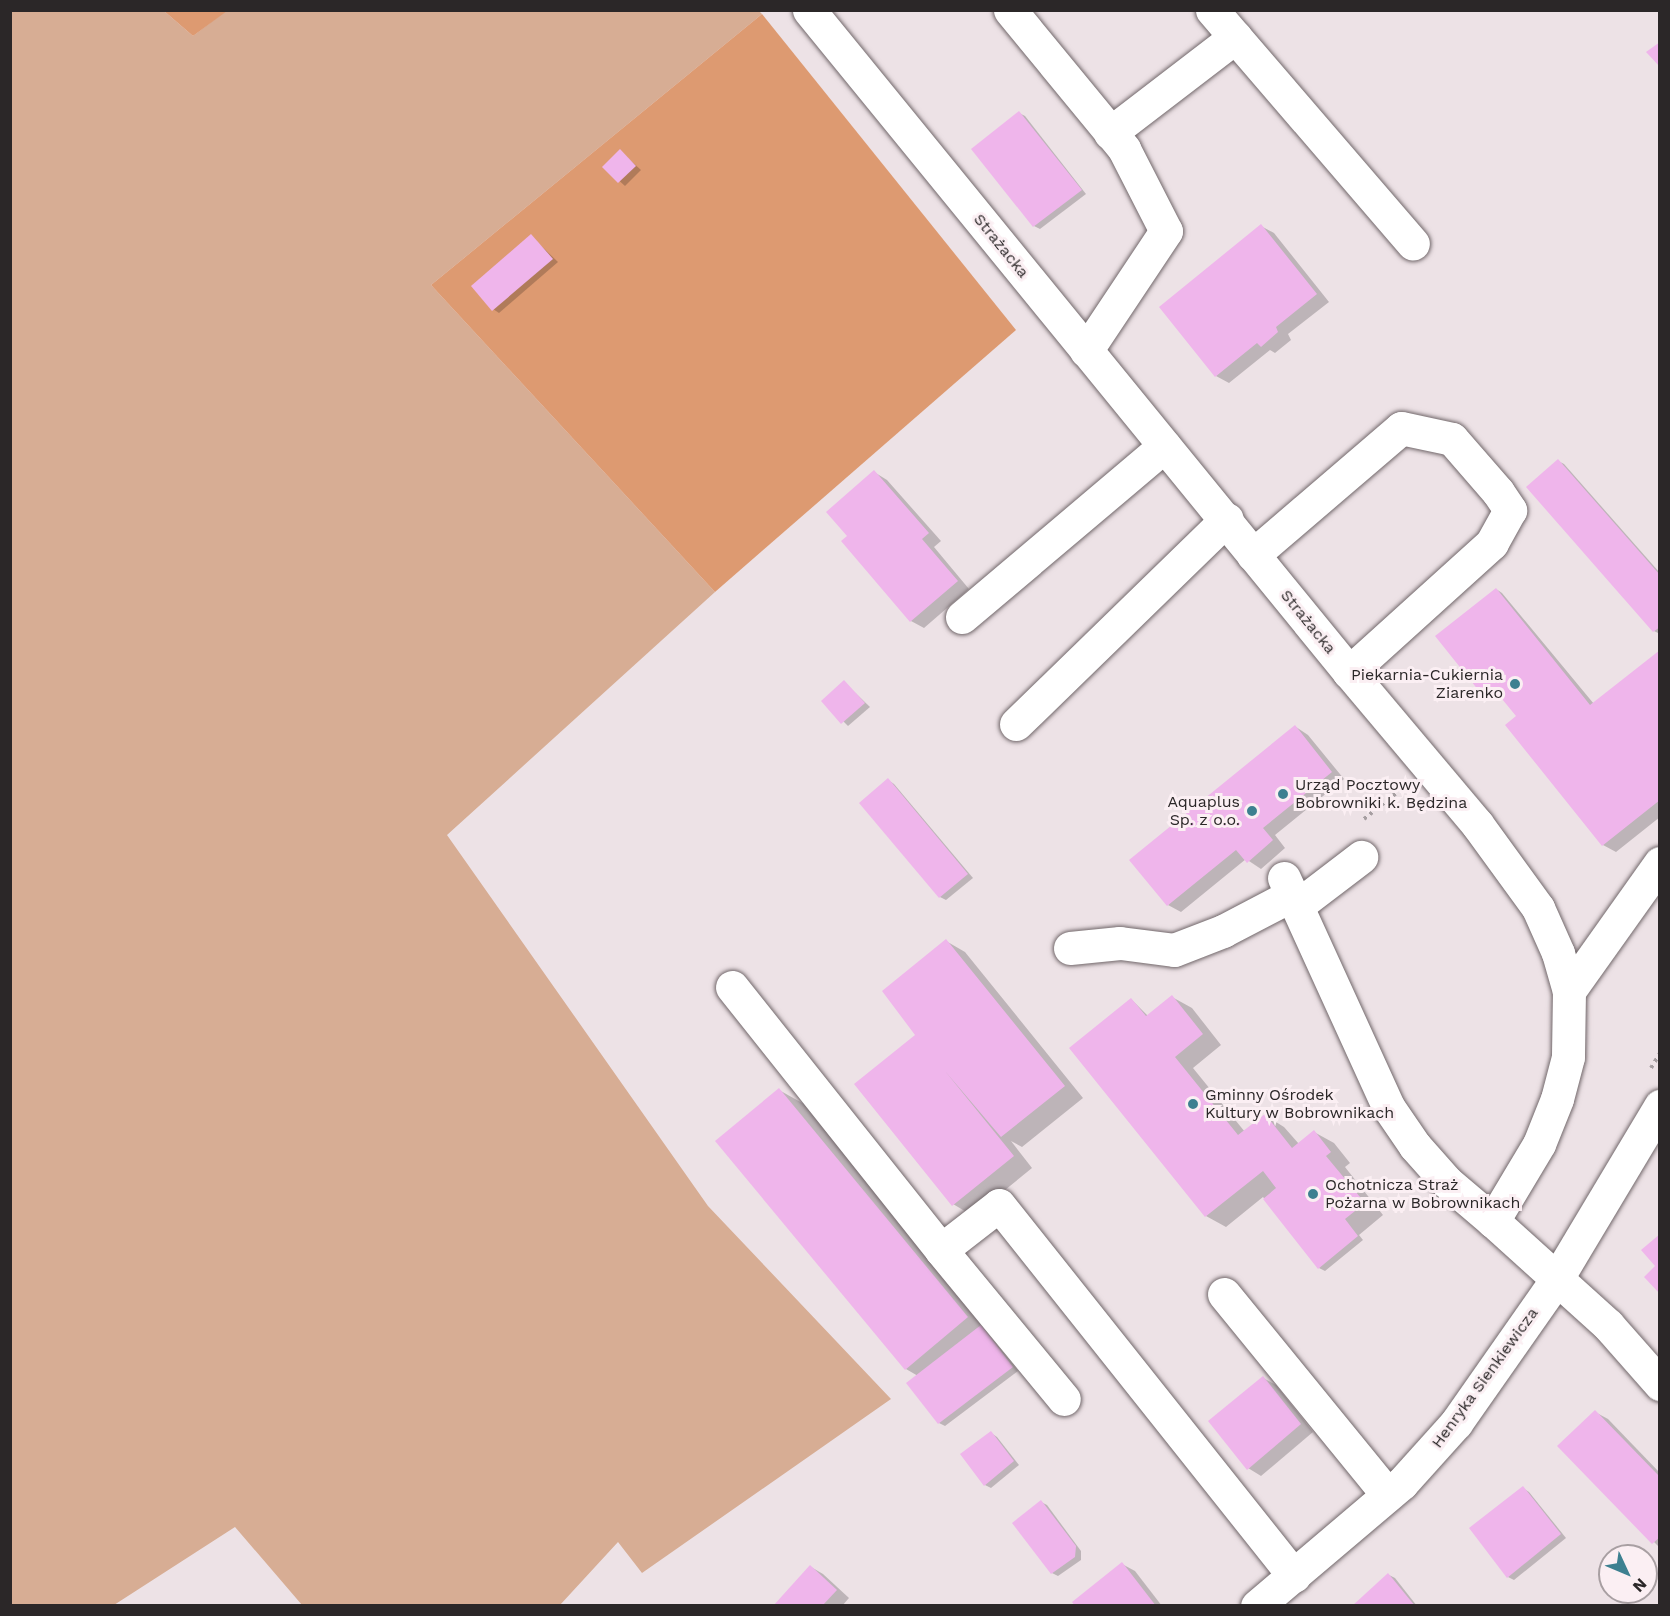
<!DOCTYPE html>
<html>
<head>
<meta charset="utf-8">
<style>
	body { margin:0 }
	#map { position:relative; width:1670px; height:1616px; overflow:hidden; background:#ede2e6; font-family:"Work Sans",sans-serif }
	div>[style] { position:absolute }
	.green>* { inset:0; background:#d7ad94 }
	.forest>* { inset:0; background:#dd9a71 }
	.shadow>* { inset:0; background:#0003 }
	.building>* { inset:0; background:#efb5eb }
	.path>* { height:4px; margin-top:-2px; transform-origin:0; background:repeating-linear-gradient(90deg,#a69ea1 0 3px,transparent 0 7.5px) }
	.roads { filter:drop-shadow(0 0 2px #71676a) drop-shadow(0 0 2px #71676a) }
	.minor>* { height:33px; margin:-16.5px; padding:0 16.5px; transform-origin:16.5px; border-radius:16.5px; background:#fff }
	.dots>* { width:16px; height:16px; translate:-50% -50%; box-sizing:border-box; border:3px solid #fbeff3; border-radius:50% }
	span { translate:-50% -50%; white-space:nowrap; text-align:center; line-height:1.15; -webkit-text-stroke:6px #fbeff3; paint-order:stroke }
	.street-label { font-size:16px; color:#2b2728 }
	.poi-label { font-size:16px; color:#2b2728 }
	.right { translate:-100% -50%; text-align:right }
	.left { translate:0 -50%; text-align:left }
	.frame { position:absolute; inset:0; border:12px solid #2b2728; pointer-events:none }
	.north { position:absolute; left:1598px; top:1544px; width:60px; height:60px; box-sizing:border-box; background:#fbeff3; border:2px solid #a89fa2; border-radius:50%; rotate:134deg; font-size:16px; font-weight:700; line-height:24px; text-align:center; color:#2b2728 }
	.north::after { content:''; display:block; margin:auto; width:21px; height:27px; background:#3d8090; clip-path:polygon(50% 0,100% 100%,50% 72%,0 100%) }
</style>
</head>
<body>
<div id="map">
	<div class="green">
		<i style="clip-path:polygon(227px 10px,759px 11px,762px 14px,431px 285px,715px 592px,447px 835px,708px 1206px,891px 1399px,642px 1573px,618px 1542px,560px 1605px,302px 1605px,235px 1527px,114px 1605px,11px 1606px,11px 11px,164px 11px,193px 36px)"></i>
	</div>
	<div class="forest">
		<i style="clip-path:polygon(164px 11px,227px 11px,193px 36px)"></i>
		<i style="clip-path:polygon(762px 14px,1016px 330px,715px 592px,431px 285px)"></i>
	</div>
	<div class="shadow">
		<i style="clip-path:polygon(1019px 113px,1025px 116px,1086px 194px,1040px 229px,1034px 226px)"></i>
		<i style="clip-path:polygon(620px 151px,641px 170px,625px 186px,604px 167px)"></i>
		<i style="clip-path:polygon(1261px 226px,1274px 233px,1329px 302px,1288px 334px,1291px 340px,1275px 353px,1270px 350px,1229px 383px,1216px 376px)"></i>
		<i style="clip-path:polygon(531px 236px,558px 262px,499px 313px,493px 309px)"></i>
		<i style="clip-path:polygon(1558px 461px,1564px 464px,1660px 573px,1660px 634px,1654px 631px)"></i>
		<i style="clip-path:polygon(874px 472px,887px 480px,941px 541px,934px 547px,969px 589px,924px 628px,911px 621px,849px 536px)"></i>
		<i style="clip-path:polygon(1496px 589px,1502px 593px,1594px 704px,1660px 652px,1660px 817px,1616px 852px,1603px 845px,1518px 716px,1498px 691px,1490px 698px,1484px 695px)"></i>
		<i style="clip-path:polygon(844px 682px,870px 707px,848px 726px,823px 701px)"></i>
		<i style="clip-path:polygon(1296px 727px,1308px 735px,1344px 779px,1275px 835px,1285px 848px,1261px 869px,1246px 859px,1181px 912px,1168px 905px)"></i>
		<i style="clip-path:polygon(888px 780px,894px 784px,973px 878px,946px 900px,940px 897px)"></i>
		<i style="clip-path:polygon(946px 941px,965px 952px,1083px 1098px,1022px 1147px,1011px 1141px,1032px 1168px,973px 1216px,953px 1204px,918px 1035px)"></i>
		<i style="clip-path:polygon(1172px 997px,1192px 1008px,1221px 1045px,1193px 1068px,1245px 1132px,1265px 1115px,1284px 1127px,1299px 1144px,1314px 1132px,1334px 1143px,1350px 1163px,1345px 1167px,1383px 1215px,1359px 1235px,1363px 1240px,1325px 1271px,1319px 1268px,1263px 1197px,1226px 1227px,1206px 1216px,1071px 1049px,1132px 1000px,1148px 1016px)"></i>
		<i style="clip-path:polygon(779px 1090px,804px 1104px,1018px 1371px,945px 1426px,939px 1423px,918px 1376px,906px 1369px)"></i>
		<i style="clip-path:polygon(1263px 1378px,1276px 1385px,1313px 1432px,1261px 1476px,1248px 1468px)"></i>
		<i style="clip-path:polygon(1595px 1412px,1608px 1419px,1660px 1473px,1659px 1547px,1559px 1446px)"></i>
		<i style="clip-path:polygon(991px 1433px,997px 1437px,1019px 1465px,991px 1488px,985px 1485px)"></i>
		<i style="clip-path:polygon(1523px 1488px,1529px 1492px,1566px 1538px,1514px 1580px,1508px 1577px)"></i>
		<i style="clip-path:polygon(1041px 1502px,1047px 1505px,1081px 1551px,1081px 1560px,1058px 1576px,1052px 1573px)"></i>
		<i style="clip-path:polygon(1122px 1564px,1135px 1571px,1162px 1606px,1077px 1606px)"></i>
		<i style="clip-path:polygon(811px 1567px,823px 1574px,849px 1598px,842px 1606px,775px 1606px)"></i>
		<i style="clip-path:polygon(1389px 1575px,1395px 1578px,1417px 1606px,1354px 1606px)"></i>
	</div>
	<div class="building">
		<i style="clip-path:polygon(1660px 42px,1660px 67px,1646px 52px)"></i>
		<i style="clip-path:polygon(1019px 111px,1082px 190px,1033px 227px,971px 149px)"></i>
		<i style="clip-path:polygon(620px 149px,636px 166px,618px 183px,602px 167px)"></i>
		<i style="clip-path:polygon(1261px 224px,1317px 294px,1276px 327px,1278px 332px,1261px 347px,1257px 343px,1215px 377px,1159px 307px)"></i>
		<i style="clip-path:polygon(531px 234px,553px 259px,492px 311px,471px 286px)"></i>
		<i style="clip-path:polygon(1558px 459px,1660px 575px,1660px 627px,1653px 632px,1526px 487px)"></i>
		<i style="clip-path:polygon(874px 470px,929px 533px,922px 539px,958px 581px,910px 622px,841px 541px,847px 536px,826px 512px)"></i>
		<i style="clip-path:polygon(1496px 588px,1590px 705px,1660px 650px,1660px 800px,1602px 846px,1505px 725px,1516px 716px,1493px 688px,1483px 696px,1435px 636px)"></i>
		<i style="clip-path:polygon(844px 680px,865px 703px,841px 724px,821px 701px)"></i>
		<i style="clip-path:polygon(1295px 725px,1332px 772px,1263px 828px,1273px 840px,1247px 863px,1236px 850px,1167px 906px,1129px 860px)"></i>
		<i style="clip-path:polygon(888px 778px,968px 874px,939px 898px,859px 803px)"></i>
		<i style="clip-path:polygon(946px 939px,1065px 1086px,1001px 1137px,945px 1071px,1014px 1156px,952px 1206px,854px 1084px,915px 1035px,882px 991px)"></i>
		<i style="clip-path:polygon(1172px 995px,1203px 1034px,1175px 1057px,1238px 1135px,1265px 1114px,1292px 1148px,1314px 1130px,1331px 1152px,1326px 1156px,1365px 1203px,1345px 1219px,1358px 1236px,1318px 1269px,1263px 1199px,1276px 1188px,1263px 1171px,1205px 1217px,1069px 1048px,1131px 998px,1146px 1016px)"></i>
		<i style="clip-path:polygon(779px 1088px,968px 1317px,905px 1370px,715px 1141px)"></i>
		<i style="clip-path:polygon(1660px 1234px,1660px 1294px,1644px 1277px,1655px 1266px,1641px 1250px)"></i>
		<i style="clip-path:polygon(981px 1325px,1013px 1367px,938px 1424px,906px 1383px)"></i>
		<i style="clip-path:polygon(1263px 1376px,1301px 1424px,1247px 1470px,1208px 1421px)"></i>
		<i style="clip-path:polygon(1595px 1410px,1660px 1477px,1660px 1537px,1652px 1544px,1557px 1446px)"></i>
		<i style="clip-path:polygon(991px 1431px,1014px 1461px,984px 1486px,960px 1454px)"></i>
		<i style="clip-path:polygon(1523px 1486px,1561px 1534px,1507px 1578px,1469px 1528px)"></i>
		<i style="clip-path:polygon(1041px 1500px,1076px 1546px,1075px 1557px,1051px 1574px,1012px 1523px)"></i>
		<i style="clip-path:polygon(1122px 1562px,1156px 1606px,1075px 1606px,1072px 1602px)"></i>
		<i style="clip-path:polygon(810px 1565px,837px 1590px,822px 1606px,773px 1606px)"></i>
		<i style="clip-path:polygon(1388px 1573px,1415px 1606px,1352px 1606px)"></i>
	</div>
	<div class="path">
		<i style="left:1364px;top:819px;width:46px;rotate:-38.9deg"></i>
		<i style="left:1651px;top:1068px;width:17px;rotate:-59deg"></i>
	</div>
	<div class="roads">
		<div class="minor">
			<i style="left:809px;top:10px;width:854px;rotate:50.8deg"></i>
			<i style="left:1349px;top:672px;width:199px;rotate:49.9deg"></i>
			<i style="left:1477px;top:824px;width:104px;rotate:54deg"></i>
			<i style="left:1538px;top:908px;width:49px;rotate:66deg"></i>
			<i style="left:1558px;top:953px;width:40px;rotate:74deg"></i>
			<i style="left:1569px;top:991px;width:66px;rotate:90.9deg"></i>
			<i style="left:1568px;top:1057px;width:43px;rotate:104.7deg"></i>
			<i style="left:1557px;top:1099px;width:48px;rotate:111.8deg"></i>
			<i style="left:1539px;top:1144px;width:90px;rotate:120.9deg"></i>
			<i style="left:1493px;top:1221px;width:155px;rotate:42.1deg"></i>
			<i style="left:1608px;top:1325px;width:79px;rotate:48.6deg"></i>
			<i style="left:1010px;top:10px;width:180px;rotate:50.6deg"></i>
			<i style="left:1124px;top:149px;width:92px;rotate:62.9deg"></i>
			<i style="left:1166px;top:231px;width:144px;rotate:123.7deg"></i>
			<i style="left:1212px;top:10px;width:308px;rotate:49.3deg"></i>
			<i style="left:1110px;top:133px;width:158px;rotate:-37.5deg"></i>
			<i style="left:1253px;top:555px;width:195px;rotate:-40.6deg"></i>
			<i style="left:1401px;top:428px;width:52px;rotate:12.2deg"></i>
			<i style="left:1452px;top:439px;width:70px;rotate:49deg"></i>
			<i style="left:1498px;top:492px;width:22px;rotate:56deg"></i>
			<i style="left:1510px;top:510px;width:38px;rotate:119deg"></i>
			<i style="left:1492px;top:543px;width:193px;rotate:137.9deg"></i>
			<i style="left:962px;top:617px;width:265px;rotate:-40.2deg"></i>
			<i style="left:1016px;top:724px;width:294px;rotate:-44.2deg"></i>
			<i style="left:1284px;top:878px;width:253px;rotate:65.5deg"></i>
			<i style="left:1389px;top:1108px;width:46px;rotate:55.6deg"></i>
			<i style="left:1415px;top:1146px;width:48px;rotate:48.4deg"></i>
			<i style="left:1447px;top:1182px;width:60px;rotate:40.3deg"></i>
			<i style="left:1297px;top:906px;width:81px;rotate:-37.4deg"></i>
			<i style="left:1070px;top:948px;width:50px;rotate:-5.7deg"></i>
			<i style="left:1120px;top:943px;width:54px;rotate:7.4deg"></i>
			<i style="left:1174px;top:950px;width:53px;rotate:-21.2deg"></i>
			<i style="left:1223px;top:931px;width:78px;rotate:-27.6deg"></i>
			<i style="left:732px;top:987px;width:336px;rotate:51.5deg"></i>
			<i style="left:941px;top:1250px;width:73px;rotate:-37.8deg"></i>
			<i style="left:999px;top:1205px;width:474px;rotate:51.5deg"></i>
			<i style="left:1569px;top:991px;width:157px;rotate:-54.6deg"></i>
			<i style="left:941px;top:1250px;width:193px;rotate:50.5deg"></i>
			<i style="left:1224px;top:1294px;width:259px;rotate:50.8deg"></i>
			<i style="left:1257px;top:1606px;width:190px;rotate:-40.3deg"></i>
			<i style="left:1402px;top:1483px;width:81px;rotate:-48deg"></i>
			<i style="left:1456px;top:1423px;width:174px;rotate:-55deg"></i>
			<i style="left:1556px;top:1280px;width:203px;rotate:-59.1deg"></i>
		</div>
	</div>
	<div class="dots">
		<i style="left:1515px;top:684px;background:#3d8090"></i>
		<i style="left:1283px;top:794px;background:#3d8090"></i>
		<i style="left:1252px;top:811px;background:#3d8090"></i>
		<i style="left:1193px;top:1104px;background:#3d8090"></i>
		<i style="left:1313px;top:1194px;background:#3d8090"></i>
	</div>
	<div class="street-label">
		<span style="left:1001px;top:246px;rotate:51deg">Strażacka</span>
		<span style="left:1308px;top:622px;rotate:51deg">Strażacka</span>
		<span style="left:1485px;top:1378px;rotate:-54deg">Henryka Sienkiewicza</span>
	</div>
	<div class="poi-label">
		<span class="right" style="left:1503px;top:684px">Piekarnia-Cukiernia<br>Ziarenko</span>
		<span class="left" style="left:1295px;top:794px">Urząd Pocztowy<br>Bobrowniki k. Będzina</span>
		<span class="right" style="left:1240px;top:811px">Aquaplus<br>Sp. z o.o.</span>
		<span class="left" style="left:1205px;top:1104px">Gminny Ośrodek<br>Kultury w Bobrownikach</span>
		<span class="left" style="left:1325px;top:1194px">Ochotnicza Straż<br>Pożarna w Bobrownikach</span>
	</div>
	<div class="frame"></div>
	<div class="north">N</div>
</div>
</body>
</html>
